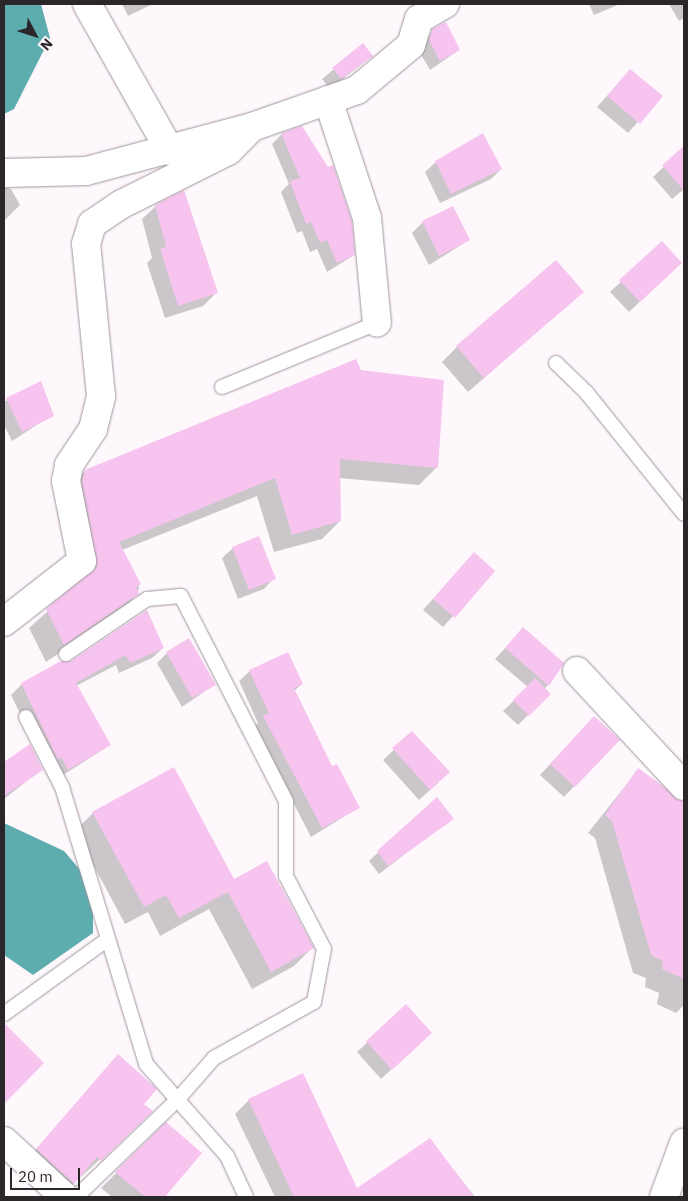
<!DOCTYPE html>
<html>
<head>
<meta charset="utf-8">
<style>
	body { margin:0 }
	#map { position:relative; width:688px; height:1201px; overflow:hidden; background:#fef8fd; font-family:"IBM Plex Sans",sans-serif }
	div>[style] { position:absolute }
	.water>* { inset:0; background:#5dadaf }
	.shadow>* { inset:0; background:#0003 }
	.building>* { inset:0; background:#f6c4ee }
	.roads { filter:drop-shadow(0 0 1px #9e959d) drop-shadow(0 0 1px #9e959d) }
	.service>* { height:14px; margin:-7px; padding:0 7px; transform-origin:7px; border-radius:7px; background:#fff }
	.minor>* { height:28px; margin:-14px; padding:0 14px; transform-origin:14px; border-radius:14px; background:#fff }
	.primary>* { height:28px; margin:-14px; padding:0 14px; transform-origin:14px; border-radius:14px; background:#fff }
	span { translate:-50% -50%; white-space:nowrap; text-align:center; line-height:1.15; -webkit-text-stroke:4px #fef8fd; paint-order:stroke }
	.frame { position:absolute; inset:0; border:5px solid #2a2629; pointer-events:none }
	.north { position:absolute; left:10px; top:10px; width:50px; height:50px; -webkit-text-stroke:4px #fef8fd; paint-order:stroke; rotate:130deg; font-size:14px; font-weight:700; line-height:20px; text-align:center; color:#2a2629 }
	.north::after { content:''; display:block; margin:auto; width:18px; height:22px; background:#2a2629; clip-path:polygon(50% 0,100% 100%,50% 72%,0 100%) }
	.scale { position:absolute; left:10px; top:1168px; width:70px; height:22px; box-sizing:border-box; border:2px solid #2a2629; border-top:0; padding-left:6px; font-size:15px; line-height:18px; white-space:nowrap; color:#2a2629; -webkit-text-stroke:4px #fef8fd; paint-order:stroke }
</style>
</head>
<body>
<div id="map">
	<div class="water">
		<i style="clip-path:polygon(4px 4px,41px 4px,50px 38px,14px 109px,4px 114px)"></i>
		<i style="clip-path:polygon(4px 823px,64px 851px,93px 885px,93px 933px,33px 975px,4px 955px)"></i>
	</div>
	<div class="shadow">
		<i style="clip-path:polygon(122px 4px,153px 4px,128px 16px)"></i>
		<i style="clip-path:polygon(589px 4px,620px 4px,594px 15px)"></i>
		<i style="clip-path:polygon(669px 4px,684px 4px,684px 18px,679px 21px)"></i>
		<i style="clip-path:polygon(433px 30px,459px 50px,430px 70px,419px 51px)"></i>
		<i style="clip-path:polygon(363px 45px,372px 56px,330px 89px,322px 79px)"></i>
		<i style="clip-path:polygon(630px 70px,661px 96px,628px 133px,597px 107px)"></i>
		<i style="clip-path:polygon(282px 134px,354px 255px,327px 272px,317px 249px,310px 252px,302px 231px,297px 233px,281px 192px,289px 184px,272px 144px)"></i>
		<i style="clip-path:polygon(684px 148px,684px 189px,672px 199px,653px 177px)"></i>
		<i style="clip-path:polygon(436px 162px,501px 169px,491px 179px,440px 203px,425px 172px)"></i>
		<i style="clip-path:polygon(4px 187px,11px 189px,20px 205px,4px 221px)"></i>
		<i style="clip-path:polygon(156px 206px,216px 293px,203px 306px,165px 318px,147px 263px,152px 258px,142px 219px)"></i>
		<i style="clip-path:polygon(423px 222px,469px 240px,429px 265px,412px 233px)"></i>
		<i style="clip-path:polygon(662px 243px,670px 273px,629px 312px,610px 292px)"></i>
		<i style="clip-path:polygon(582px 292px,468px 392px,442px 362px,457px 347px)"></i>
		<i style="clip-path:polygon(360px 372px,437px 467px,419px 485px,339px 478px,340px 521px,322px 539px,274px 552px,257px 496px,122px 550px,139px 584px,138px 593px,120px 612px,46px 662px,29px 628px,79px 583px,64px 500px,67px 489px,85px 471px)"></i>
		<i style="clip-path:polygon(40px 383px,52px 415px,12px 441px,4px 425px,4px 402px)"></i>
		<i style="clip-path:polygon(233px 548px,274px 578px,264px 589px,238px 599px,222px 558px)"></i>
		<i style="clip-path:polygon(464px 564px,494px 571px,443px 627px,423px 610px)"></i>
		<i style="clip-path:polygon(523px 629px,563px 663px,544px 690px,549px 694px,518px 725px,503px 711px,528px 687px,495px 659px)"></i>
		<i style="clip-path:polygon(163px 648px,152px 658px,119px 673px,116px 665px,76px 686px,110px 745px,57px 779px,47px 769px,11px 695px,22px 684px,71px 662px)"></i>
		<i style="clip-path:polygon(167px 653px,214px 685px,182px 707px,157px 663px)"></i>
		<i style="clip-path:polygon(250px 671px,302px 684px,294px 691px,332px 768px,358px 808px,311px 837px,254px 727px,258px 723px,239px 681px)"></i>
		<i style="clip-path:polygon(584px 728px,618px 740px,564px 797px,540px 775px)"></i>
		<i style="clip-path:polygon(412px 733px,438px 783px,419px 800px,383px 760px)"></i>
		<i style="clip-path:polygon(30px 746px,42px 769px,4px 799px,4px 763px)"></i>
		<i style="clip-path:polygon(638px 770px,684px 803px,684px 1005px,676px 1013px,657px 1004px,659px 993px,645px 987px,646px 978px,633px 973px,595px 838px,588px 833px)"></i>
		<i style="clip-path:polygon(437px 798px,452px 818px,379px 874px,369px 861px)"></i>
		<i style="clip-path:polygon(93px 813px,234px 881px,312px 948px,294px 966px,252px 989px,209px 909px,160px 936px,148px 912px,125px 924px,75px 831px)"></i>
		<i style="clip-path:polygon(406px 1006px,420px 1043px,381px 1079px,357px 1052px)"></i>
		<i style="clip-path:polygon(7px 1028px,42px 1063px,4px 1102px,4px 1032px)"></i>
		<i style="clip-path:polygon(119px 1056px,142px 1104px,136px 1126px,59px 1197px,22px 1165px)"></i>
		<i style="clip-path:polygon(249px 1100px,357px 1190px,430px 1140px,475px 1197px,275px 1197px,235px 1114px)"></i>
		<i style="clip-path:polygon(166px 1124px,201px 1153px,163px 1197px,112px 1197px,101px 1188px)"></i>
	</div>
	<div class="building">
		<i style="clip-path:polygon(446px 22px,460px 50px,440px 61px,429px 40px,432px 29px)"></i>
		<i style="clip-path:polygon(363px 43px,373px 56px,341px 79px,332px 68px)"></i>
		<i style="clip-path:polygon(630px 69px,663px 96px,640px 124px,607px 96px)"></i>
		<i style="clip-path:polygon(302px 126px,328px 167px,333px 165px,352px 221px,355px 255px,337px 263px,327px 240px,320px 243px,311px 222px,306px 224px,290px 181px,300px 178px,281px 133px)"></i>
		<i style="clip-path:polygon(483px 133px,502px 169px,451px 194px,435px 161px)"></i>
		<i style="clip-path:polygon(684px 146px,684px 191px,662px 165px)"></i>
		<i style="clip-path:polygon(184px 190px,218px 293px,178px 306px,160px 249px,166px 247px,155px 205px)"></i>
		<i style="clip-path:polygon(453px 206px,470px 240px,439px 256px,422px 221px)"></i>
		<i style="clip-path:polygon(662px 241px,682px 263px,640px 302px,619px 280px)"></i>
		<i style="clip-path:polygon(556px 260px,584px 292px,484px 378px,456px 346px)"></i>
		<i style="clip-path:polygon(356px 359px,361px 370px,444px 380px,438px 468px,340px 459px,341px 521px,292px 535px,275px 478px,119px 542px,141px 584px,136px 587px,139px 594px,64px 645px,46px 609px,97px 566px,82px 481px,85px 470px)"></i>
		<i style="clip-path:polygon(41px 381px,54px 416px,22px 432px,6px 398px)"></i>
		<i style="clip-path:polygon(259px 536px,276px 579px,249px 590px,232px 547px)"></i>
		<i style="clip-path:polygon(474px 552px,495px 571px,455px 618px,433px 599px)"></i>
		<i style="clip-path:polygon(147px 610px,164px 648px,130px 663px,126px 655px,76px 683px,111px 745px,68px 770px,61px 757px,58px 760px,21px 683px,61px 661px,71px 661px)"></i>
		<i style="clip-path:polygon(523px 627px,564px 663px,549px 686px,505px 648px)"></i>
		<i style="clip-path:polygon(189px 638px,216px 685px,192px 698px,166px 652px)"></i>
		<i style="clip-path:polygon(288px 652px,303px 684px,294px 688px,332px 766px,337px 764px,360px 808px,322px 828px,263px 716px,269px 713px,249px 670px)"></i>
		<i style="clip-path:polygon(535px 678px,551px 694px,529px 716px,513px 700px)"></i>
		<i style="clip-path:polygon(594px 716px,620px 740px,575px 787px,550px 764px)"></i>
		<i style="clip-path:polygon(412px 731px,450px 772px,430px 790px,392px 748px)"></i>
		<i style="clip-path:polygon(30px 744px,43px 770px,4px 796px,4px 762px)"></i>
		<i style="clip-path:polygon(174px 767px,234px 879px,267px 861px,314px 948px,271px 972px,228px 892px,179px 918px,166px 895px,144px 907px,92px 812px)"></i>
		<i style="clip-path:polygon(638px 768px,684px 801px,684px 979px,662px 969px,663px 961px,651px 955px,612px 821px,605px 815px)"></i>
		<i style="clip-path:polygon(437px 797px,454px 819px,388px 866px,377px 851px)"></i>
		<i style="clip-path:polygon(406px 1004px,432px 1033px,392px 1070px,366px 1041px)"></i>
		<i style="clip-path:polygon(4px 1023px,44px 1063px,4px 1104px)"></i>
		<i style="clip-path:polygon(118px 1054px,157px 1089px,144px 1104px,153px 1111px,101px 1161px,97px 1157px,74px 1184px,36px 1149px)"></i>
		<i style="clip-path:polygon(303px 1073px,357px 1188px,430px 1138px,474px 1197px,294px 1197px,248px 1099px)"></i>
		<i style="clip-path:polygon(166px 1122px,202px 1153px,165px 1197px,145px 1197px,115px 1172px)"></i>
	</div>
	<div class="roads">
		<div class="service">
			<i style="left:556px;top:363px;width:42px;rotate:44deg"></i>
			<i style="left:586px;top:392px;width:156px;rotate:51.2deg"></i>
			<i style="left:222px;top:387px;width:168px;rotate:-22.4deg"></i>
			<i style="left:66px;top:654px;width:98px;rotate:-34.2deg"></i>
			<i style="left:147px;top:599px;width:34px;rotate:-5deg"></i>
			<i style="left:181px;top:596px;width:230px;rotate:62.9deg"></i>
			<i style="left:286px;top:801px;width:75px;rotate:90deg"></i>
			<i style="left:286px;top:876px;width:82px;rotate:62.5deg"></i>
			<i style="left:324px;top:949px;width:54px;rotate:100.7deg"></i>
			<i style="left:314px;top:1002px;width:115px;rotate:150.8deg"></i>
			<i style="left:214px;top:1058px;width:55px;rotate:131.3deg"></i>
			<i style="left:178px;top:1099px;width:141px;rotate:136.1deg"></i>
			<i style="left:26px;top:717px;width:79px;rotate:62.8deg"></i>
			<i style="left:62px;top:787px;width:289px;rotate:73.1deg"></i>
			<i style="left:146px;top:1064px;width:123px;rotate:48.6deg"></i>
			<i style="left:227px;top:1156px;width:45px;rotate:65.1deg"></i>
			<i style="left:4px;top:1014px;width:128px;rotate:-35.8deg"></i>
		</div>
		<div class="minor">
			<i style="left:87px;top:4px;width:169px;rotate:60.5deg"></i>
			<i style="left:328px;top:100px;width:124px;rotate:71.7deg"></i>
			<i style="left:367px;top:218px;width:105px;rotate:84.6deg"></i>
			<i style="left:4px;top:173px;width:82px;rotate:-1.4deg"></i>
			<i style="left:86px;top:171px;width:172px;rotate:-14.8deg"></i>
			<i style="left:252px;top:127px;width:111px;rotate:-19.4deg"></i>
			<i style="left:357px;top:90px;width:70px;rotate:-39.8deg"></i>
			<i style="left:411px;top:45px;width:27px;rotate:-73deg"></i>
			<i style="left:419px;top:19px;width:30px;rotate:-30deg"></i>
			<i style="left:4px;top:622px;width:99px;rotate:-38deg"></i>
			<i style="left:82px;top:561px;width:82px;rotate:-101.3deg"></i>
			<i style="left:66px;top:481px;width:16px;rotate:-79deg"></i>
			<i style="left:69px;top:465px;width:43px;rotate:-56.3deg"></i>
			<i style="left:93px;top:429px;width:34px;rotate:-76deg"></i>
			<i style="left:101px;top:396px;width:153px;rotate:-95.6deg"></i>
			<i style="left:86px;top:244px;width:21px;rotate:-73deg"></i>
			<i style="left:92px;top:224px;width:36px;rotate:-34deg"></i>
			<i style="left:122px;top:204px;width:119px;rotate:-26.6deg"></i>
			<i style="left:228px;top:151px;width:34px;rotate:-45deg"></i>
			<i style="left:577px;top:671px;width:157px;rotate:47.1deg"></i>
			<i style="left:4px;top:1141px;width:83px;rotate:42.6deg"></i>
		</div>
		<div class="primary">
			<i style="left:664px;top:1197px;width:58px;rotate:-69.7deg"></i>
		</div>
	</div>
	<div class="frame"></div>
	<div class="north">N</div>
	<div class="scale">20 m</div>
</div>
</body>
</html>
